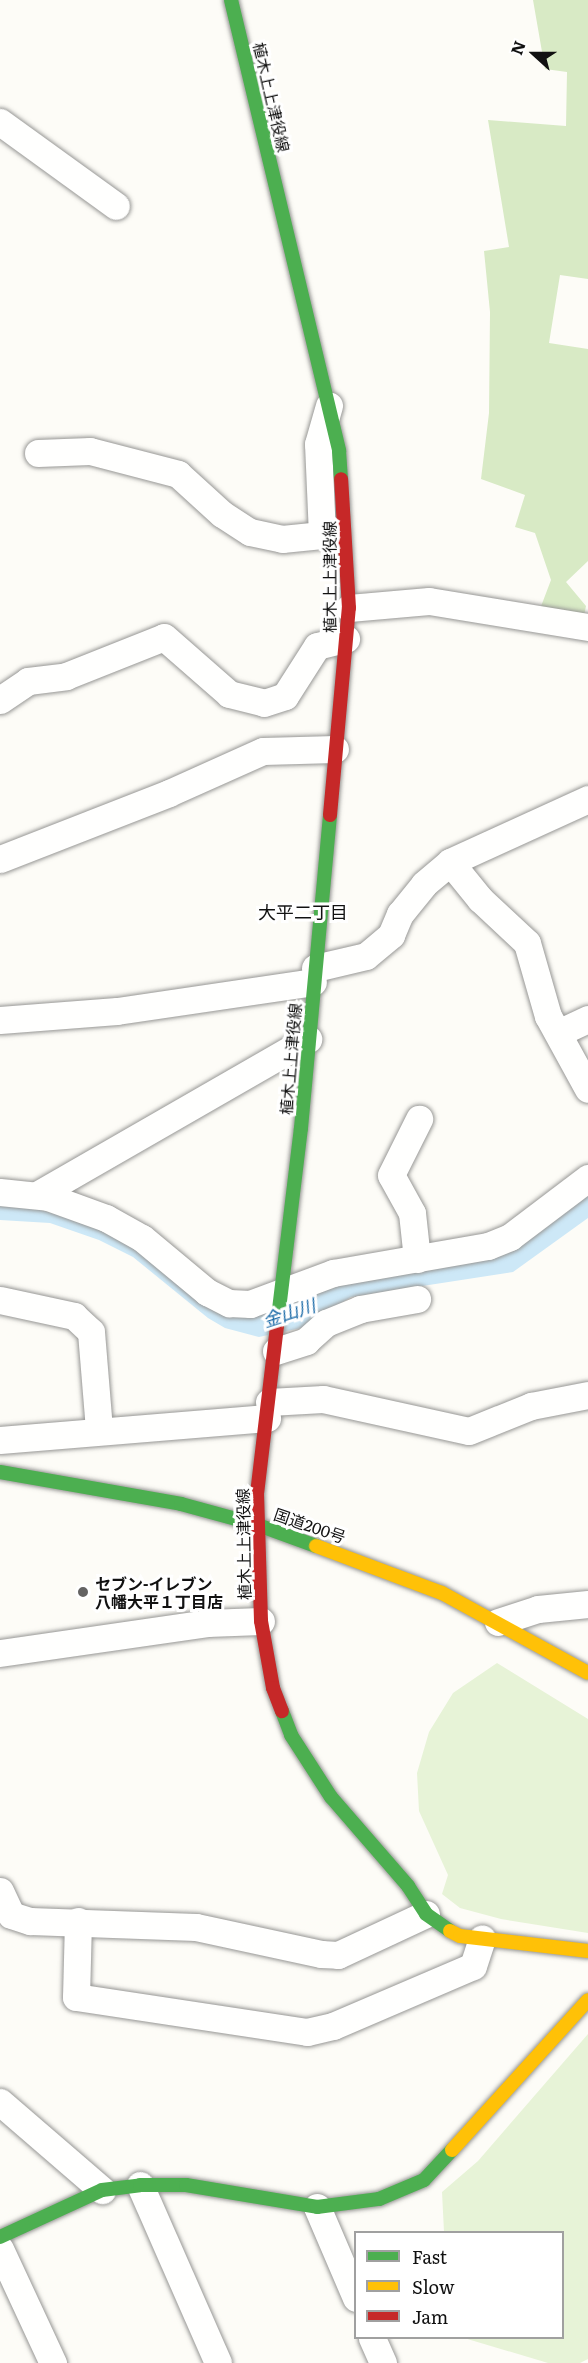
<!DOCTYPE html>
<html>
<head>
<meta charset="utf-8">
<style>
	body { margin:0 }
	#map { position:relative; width:588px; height:2363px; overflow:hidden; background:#fdfcf7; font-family:Literata,"Noto Sans JP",serif }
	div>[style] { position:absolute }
	.green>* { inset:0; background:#e7f3d7 }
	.forest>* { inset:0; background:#d8eac5 }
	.water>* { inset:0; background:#cde8f7 }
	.roads { filter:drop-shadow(0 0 2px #979795) drop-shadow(0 0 2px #979795) }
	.street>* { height:27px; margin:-13.5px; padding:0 13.5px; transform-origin:13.5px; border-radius:13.5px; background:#fffffe }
	.fast>* { height:14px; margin:-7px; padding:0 7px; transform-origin:7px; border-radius:7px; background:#4caf50 }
	.slow>* { height:14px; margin:-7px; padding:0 7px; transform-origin:7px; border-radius:7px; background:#ffc107 }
	.jam>* { height:14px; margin:-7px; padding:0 7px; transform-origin:7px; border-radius:7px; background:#c62828 }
	.dots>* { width:16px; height:16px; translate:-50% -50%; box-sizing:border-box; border:3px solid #fff; border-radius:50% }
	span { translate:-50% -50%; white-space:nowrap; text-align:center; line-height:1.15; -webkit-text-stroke:6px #fff; paint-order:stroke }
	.street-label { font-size:16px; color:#111 }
	.poi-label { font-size:16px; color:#111; font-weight:700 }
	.left { translate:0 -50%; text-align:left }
	.neighbourhood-label { font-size:18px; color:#111 }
	.water-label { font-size:18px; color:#1768a6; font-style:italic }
	.legend { position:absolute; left:354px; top:2231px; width:210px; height:108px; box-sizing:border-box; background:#fff; border:2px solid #a0a0a0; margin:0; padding:8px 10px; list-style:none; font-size:18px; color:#111 }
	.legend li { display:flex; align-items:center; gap:12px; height:30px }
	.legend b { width:30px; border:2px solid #a0a0a0 }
	.north { position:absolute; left:504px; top:24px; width:60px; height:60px; -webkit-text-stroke:4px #fff; paint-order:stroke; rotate:291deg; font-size:16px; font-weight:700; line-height:24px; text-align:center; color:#111 }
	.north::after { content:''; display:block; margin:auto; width:21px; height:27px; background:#111; clip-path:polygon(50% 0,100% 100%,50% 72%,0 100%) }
</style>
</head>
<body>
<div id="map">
	<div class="green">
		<i style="clip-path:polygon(497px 1663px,588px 1719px,588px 1933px,501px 1919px,460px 1908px,442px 1894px,448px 1875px,419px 1811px,417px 1773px,429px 1732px,453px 1693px)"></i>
		<i style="clip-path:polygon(588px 2034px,588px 2359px,580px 2363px,548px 2363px,464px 2338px,562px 2338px,562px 2232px,444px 2232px,442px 2192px,478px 2161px)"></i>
	</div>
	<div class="forest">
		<i style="clip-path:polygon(533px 0,588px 0,588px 279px,560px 275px,549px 343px,588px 349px,588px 561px,566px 582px,586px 606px,584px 616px,540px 609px,551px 580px,535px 533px,515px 527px,525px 495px,481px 479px,489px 413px,490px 312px,484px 251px,509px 247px,488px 120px,566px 126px,567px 72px,545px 69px)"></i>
	</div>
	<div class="water">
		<i style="clip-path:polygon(588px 1190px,588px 1218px,513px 1272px,351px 1297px,301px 1328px,259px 1337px,225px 1328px,208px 1318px,133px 1257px,99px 1240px,50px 1223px,0 1220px,0 1199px,111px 1229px,206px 1298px,482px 1258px)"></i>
	</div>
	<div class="roads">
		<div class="street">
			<i style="left:0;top:122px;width:143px;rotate:35.9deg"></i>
			<i style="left:38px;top:453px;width:52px;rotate:-2.2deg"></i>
			<i style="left:90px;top:451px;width:91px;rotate:14.6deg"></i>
			<i style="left:178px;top:474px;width:59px;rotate:42.3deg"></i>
			<i style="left:222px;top:514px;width:33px;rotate:33deg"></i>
			<i style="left:250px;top:532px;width:33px;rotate:12deg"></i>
			<i style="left:282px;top:539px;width:40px;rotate:-5.7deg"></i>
			<i style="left:322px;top:535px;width:91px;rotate:-92.5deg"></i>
			<i style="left:318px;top:444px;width:40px;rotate:-74deg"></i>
			<i style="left:349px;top:608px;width:80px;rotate:-5deg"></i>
			<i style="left:429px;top:601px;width:161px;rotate:9.3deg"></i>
			<i style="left:0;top:700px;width:34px;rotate:-34deg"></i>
			<i style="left:28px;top:681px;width:38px;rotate:-7deg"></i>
			<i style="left:66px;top:676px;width:105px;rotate:-21.7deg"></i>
			<i style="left:164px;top:637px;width:86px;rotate:41.2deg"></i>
			<i style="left:229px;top:694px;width:36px;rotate:14deg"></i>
			<i style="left:264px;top:703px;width:22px;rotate:-18deg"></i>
			<i style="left:285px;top:696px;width:59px;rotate:-57.4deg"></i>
			<i style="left:317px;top:646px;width:30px;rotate:-14deg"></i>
			<i style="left:0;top:859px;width:181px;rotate:-21.3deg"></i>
			<i style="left:169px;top:793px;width:103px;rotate:-24.1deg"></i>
			<i style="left:263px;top:751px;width:72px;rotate:-1.6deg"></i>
			<i style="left:450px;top:862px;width:48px;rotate:51deg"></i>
			<i style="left:480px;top:899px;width:64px;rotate:43.1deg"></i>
			<i style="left:527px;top:943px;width:76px;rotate:74deg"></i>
			<i style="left:548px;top:1016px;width:83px;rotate:61.3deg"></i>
			<i style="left:315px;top:968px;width:52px;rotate:-13.2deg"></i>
			<i style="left:366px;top:956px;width:33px;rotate:-40deg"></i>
			<i style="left:391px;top:935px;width:23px;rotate:-67deg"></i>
			<i style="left:400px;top:914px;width:38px;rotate:-51deg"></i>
			<i style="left:424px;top:884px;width:34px;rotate:-40deg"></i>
			<i style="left:450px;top:862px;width:152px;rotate:-24.5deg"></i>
			<i style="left:0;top:1020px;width:117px;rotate:-4.4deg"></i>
			<i style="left:117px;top:1011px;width:198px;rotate:-8.4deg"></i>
			<i style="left:558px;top:1033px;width:33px;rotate:-25deg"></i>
			<i style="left:0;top:1192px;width:48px;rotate:5.9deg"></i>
			<i style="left:48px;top:1197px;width:62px;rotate:19.9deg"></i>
			<i style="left:106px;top:1218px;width:41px;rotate:29.1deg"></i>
			<i style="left:142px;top:1238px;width:85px;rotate:39.7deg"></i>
			<i style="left:207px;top:1292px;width:25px;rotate:27deg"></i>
			<i style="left:229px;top:1303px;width:21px;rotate:3deg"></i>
			<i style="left:250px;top:1304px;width:89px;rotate:-20.5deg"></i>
			<i style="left:333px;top:1273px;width:157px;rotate:-9.9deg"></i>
			<i style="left:488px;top:1246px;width:24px;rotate:-22deg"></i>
			<i style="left:510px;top:1237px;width:98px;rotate:-37.1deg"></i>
			<i style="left:37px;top:1195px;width:313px;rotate:-29.9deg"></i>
			<i style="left:417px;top:1259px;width:46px;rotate:-96.2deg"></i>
			<i style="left:412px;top:1213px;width:43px;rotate:-118.9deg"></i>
			<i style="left:391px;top:1175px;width:63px;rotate:-63.4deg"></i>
			<i style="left:0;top:1300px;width:76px;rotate:12.2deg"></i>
			<i style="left:74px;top:1316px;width:23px;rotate:43deg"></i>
			<i style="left:91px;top:1332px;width:98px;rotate:85.3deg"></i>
			<i style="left:276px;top:1351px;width:32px;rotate:-18deg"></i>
			<i style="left:306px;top:1341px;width:27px;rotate:-42deg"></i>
			<i style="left:326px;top:1323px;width:37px;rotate:-22deg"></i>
			<i style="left:360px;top:1309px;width:58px;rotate:-10deg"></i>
			<i style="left:269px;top:1402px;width:54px;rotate:-3.2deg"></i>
			<i style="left:323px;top:1399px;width:149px;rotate:12.4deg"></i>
			<i style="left:469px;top:1431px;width:67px;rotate:-22deg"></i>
			<i style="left:531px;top:1406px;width:58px;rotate:-10.9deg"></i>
			<i style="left:0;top:1440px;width:268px;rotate:-4.7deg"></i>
			<i style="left:498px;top:1622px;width:42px;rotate:-18deg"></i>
			<i style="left:538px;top:1609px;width:50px;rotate:-5.7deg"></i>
			<i style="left:0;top:1653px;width:209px;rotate:-8.2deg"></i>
			<i style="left:207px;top:1623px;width:54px;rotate:-2.1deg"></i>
			<i style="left:0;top:1891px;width:26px;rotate:65deg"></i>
			<i style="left:11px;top:1915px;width:20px;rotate:18deg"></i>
			<i style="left:30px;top:1921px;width:166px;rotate:2.1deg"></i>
			<i style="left:196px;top:1927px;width:128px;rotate:12.2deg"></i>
			<i style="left:321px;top:1954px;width:17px;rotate:3deg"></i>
			<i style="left:338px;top:1955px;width:97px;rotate:-25deg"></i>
			<i style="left:78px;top:1921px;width:76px;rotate:91.5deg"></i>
			<i style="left:76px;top:1997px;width:234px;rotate:8.6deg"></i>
			<i style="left:307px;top:2032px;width:27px;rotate:-13deg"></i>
			<i style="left:333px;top:2026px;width:152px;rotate:-23.2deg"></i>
			<i style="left:473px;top:1966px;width:29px;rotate:-72deg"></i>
			<i style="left:0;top:2102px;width:135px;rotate:40.8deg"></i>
			<i style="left:140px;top:2185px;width:194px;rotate:66.3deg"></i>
			<i style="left:317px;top:2207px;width:99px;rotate:66.8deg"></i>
			<i style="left:0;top:2249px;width:126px;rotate:65.1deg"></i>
			<i style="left:372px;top:2338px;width:27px;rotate:66deg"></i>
		</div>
		<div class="fast">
			<i style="left:231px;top:0;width:464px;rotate:76.5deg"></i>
			<i style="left:339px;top:451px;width:28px;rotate:86deg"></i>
			<i style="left:277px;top:1326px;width:199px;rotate:-83.1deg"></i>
			<i style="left:301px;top:1128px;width:314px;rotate:-84.7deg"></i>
			<i style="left:0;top:1472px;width:184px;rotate:10deg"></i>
			<i style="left:181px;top:1504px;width:80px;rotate:15.3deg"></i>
			<i style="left:258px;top:1525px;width:62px;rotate:19.9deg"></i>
			<i style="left:282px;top:1711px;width:26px;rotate:69deg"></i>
			<i style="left:291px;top:1735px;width:74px;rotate:57.2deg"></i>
			<i style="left:331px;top:1797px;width:118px;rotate:49.1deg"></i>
			<i style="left:408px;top:1886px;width:33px;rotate:57deg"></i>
			<i style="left:426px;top:1914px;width:29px;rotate:35deg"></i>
			<i style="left:0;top:2237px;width:112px;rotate:-24.7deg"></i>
			<i style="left:102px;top:2190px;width:38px;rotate:-7deg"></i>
			<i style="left:140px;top:2185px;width:46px"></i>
			<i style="left:186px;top:2185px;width:133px;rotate:9.5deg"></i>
			<i style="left:317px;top:2207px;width:63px;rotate:-7.4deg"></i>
			<i style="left:379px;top:2199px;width:49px;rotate:-22.9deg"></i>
			<i style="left:424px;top:2180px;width:41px;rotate:-47deg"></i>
		</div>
		<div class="slow">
			<i style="left:316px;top:1546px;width:134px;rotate:20.5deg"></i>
			<i style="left:442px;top:1593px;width:166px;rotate:28.7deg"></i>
			<i style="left:450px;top:1931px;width:11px;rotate:27deg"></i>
			<i style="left:460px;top:1936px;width:129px;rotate:6.7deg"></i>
			<i style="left:452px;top:2150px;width:202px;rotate:-47.8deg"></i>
		</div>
		<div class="jam">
			<i style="left:330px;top:815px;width:208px;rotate:-84.8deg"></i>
			<i style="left:349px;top:608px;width:129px;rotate:-93.5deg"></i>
			<i style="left:277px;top:1326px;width:168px;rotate:96.8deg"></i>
			<i style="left:257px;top:1493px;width:128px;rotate:88.2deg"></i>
			<i style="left:261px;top:1621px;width:68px;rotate:79.8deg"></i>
			<i style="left:273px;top:1688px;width:25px;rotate:69deg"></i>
		</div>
	</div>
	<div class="dots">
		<i style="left:83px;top:1592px;background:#646362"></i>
	</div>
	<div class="street-label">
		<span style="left:272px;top:97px;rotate:77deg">植木上上津役線</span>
		<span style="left:329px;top:577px;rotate:-90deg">植木上上津役線</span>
		<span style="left:290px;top:1059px;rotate:-85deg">植木上上津役線</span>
		<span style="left:310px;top:1525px;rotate:19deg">国道200号</span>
		<span style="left:243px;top:1544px;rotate:-91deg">植木上上津役線</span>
	</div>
	<div class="poi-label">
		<span class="left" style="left:95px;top:1592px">セブン-イレブン<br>八幡大平１丁目店</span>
	</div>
	<div class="neighbourhood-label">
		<span style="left:303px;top:912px">大平二丁目</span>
	</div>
	<div class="water-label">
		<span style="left:289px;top:1313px;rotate:-18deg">金山川</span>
	</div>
	<ul class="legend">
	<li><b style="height:8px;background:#4caf50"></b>Fast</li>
	<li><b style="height:8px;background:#ffc107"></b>Slow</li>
	<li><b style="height:8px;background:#c62828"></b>Jam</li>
	</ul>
	<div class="north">N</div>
</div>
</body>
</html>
